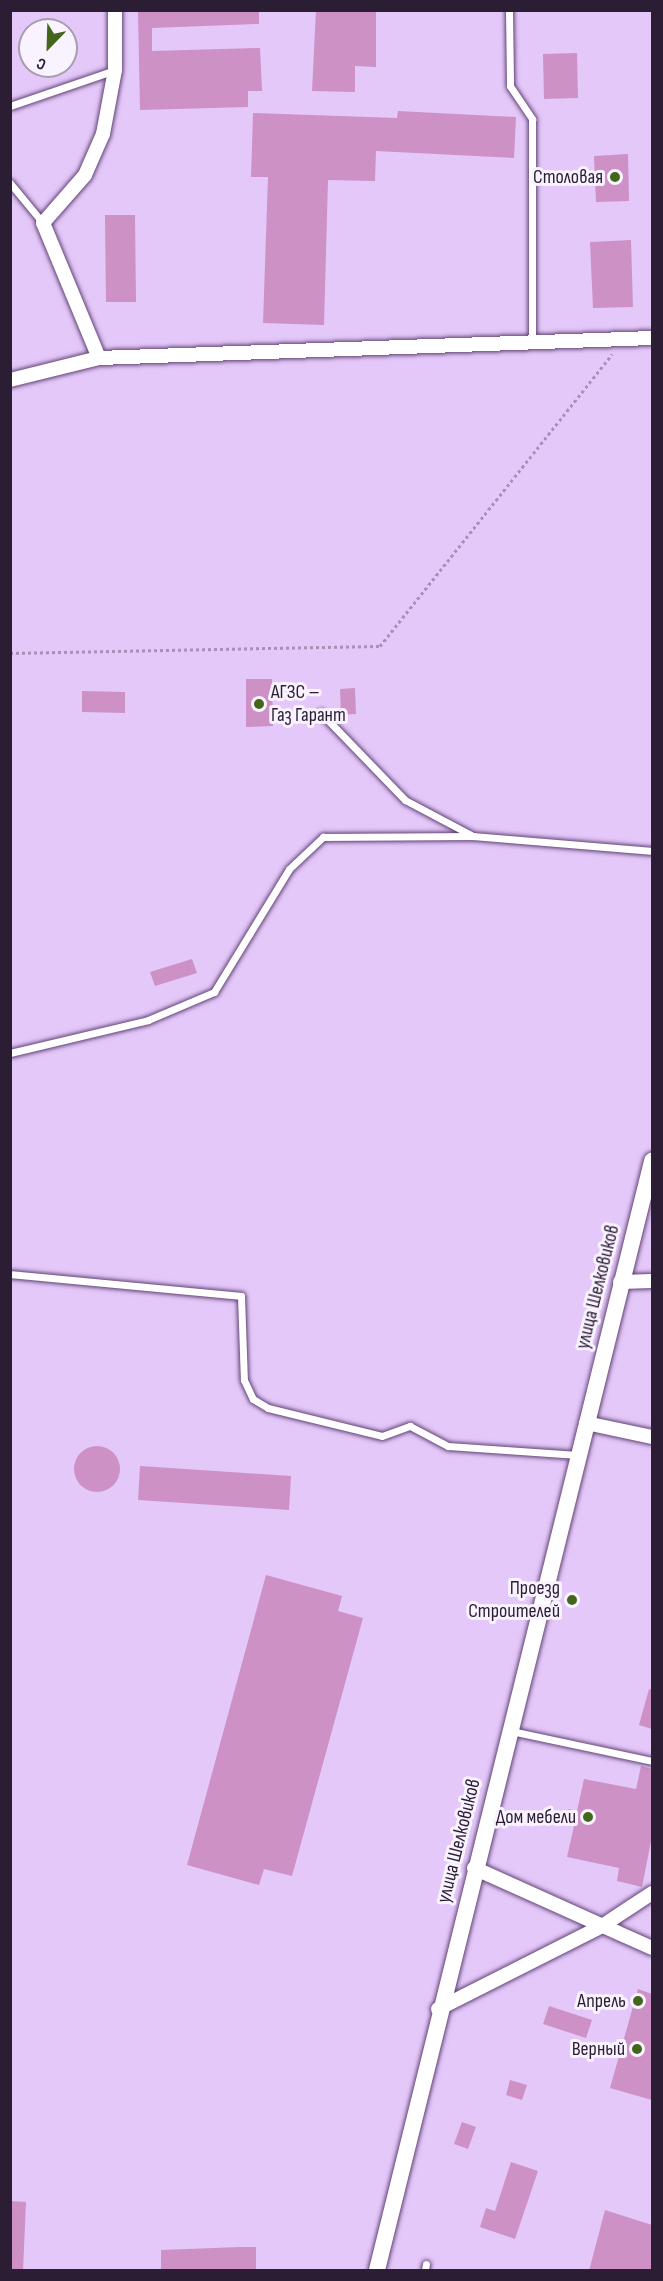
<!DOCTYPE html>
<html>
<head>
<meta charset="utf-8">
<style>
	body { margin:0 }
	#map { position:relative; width:663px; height:2281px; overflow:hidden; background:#e4c8f9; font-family:"Sofia Sans Condensed",sans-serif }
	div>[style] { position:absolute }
	.building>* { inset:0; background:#cd91c6 }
	.round { border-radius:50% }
	.path>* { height:3px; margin-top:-1.5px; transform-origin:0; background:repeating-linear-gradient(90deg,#a890b9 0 3px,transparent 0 6px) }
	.roads { filter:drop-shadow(0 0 2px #624377) drop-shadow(0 0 2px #624377) }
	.service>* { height:7px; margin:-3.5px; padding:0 3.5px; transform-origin:3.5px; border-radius:3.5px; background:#fff }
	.minor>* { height:14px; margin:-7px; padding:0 7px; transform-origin:7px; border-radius:7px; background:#fff }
	.tertiary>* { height:16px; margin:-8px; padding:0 8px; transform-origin:8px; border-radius:8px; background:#fff }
	.dots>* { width:16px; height:16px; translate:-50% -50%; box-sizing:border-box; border:3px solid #f9f2ff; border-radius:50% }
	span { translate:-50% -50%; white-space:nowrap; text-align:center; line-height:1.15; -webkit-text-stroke:6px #f9f2ff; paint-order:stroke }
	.poi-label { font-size:20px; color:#2b1d34 }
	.right { translate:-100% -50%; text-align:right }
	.left { translate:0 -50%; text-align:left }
	.street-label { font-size:20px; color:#2b1d34 }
	.frame { position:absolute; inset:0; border:12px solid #2b1d34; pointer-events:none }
	.north { position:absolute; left:18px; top:18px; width:60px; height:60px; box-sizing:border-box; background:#f9f2ff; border:2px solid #a79dae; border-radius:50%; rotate:203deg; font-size:16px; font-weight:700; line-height:24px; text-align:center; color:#2b1d34 }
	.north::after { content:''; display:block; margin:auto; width:21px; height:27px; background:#44651c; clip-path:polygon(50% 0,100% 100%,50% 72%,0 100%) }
</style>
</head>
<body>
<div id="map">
	<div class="building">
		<i style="clip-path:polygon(138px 10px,259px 10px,259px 24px,152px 28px,152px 51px,260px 48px,262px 91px,248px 91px,248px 107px,140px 110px)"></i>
		<i style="clip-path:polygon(316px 10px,376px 10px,376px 67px,355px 66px,355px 92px,312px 91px)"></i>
		<i style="clip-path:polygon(577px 53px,578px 98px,544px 99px,543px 54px)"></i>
		<i style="clip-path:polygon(398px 111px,516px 117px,514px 158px,376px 151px,375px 181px,328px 180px,324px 325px,263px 323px,268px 177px,251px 177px,253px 113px,397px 118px)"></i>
		<i style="clip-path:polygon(628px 154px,629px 201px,596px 202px,594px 156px)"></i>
		<i style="clip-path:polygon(105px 215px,135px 215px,136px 302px,106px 302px)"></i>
		<i style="clip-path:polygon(631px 240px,633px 307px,593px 308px,590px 242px)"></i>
		<i style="clip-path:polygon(246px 679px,272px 679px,273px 726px,246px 727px)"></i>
		<i style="clip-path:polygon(355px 688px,356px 714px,341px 715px,340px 689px)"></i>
		<i style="clip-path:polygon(82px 691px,125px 692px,125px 713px,82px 712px)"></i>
		<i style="clip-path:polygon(192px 959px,197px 973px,155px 986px,150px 972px)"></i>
		<i class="round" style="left:74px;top:1446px;width:46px;height:46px"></i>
		<i style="clip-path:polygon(140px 1466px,291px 1476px,289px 1510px,138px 1500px)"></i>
		<i style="clip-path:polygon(266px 1575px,342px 1596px,338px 1611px,363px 1618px,292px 1876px,264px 1869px,259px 1885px,187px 1865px)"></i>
		<i style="clip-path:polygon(649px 1689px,652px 1690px,652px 1729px,639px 1725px)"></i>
		<i style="clip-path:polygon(641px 1766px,652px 1769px,652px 1836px,642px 1887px,617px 1881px,619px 1868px,567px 1857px,574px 1826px,565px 1824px,568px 1809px,577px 1811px,584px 1779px,636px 1789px)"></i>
		<i style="clip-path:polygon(638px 1989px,652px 1994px,652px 2100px,610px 2088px)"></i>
		<i style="clip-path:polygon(549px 2006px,592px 2020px,586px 2038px,543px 2024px)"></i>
		<i style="clip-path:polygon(510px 2080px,527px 2085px,522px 2100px,506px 2095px)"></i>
		<i style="clip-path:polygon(462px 2122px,476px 2127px,468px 2149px,454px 2144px)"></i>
		<i style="clip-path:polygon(511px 2162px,538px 2171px,515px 2239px,480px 2227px,486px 2208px,495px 2211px)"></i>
		<i style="clip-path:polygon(10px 2201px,26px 2202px,23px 2271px,10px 2271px)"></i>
		<i style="clip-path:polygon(605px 2210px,652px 2225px,652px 2271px,589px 2271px)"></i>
		<i style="clip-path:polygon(240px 2247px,256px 2247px,256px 2271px,161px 2271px,161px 2250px)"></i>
	</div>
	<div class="path">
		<i style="left:10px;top:653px;width:370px;rotate:-1.1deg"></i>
		<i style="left:380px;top:646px;width:373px;rotate:-51.5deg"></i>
	</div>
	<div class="roads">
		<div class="service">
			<i style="left:509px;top:10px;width:76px;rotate:89.2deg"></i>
			<i style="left:510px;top:86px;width:40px;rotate:56deg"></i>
			<i style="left:532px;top:119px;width:222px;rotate:90deg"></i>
			<i style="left:10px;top:106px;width:111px;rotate:-18.9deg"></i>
			<i style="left:10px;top:183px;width:52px;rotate:50.5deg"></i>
			<i style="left:321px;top:713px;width:121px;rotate:46deg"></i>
			<i style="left:405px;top:800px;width:77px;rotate:27.9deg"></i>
			<i style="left:473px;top:836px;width:180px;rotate:4.8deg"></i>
			<i style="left:10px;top:1053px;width:142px;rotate:-13.4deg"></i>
			<i style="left:148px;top:1020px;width:72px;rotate:-23deg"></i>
			<i style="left:214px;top:992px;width:144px;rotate:-58.6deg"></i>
			<i style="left:289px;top:869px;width:47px;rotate:-43.3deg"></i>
			<i style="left:323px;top:837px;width:150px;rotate:-0.4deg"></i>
			<i style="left:10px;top:1274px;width:232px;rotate:5.4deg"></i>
			<i style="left:241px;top:1296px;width:84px;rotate:88deg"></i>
			<i style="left:244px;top:1380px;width:21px;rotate:65deg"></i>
			<i style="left:253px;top:1399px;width:17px;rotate:31deg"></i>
			<i style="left:268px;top:1408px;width:117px;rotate:13.8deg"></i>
			<i style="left:382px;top:1436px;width:30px;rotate:-20deg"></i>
			<i style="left:410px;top:1426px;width:43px;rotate:27.8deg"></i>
			<i style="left:448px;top:1446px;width:130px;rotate:4deg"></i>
			<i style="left:511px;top:1731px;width:144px;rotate:12deg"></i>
			<i style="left:425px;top:2270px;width:6px;rotate:-81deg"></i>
		</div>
		<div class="minor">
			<i style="left:99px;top:358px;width:146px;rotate:-112.5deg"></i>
			<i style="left:43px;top:223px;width:64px;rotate:-48.8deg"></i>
			<i style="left:85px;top:175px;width:45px;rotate:-66.3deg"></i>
			<i style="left:103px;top:134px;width:65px;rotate:-79.4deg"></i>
			<i style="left:115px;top:70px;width:60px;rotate:-90deg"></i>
			<i style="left:10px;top:380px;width:92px;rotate:-13.9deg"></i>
			<i style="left:99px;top:358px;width:553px;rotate:-2.07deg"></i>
			<i style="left:620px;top:1282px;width:32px;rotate:-2deg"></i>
			<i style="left:586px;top:1423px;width:67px;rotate:12deg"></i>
			<i style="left:474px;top:1868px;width:195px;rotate:24.2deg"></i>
			<i style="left:438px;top:2009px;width:184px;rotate:-26.8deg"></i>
			<i style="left:602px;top:1926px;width:60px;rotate:-33.4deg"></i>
		</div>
		<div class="tertiary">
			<i style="left:377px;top:2270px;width:1143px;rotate:-76.07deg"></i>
		</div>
	</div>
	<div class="dots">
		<i style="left:615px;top:177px;background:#44651c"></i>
		<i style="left:259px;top:704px;background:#44651c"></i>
		<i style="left:572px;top:1600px;background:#44651c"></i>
		<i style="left:588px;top:1817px;background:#44651c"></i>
		<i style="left:638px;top:2001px;background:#44651c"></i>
		<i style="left:637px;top:2049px;background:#44651c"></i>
	</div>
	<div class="poi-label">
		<span class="right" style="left:603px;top:177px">Столовая</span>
		<span class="left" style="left:271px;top:704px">АГЗС –<br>Газ Гарант</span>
		<span class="right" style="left:560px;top:1600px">Проезд<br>Строителей</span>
		<span class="right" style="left:576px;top:1817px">Дом мебели</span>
		<span class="right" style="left:626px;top:2001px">Апрель</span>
		<span class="right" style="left:625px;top:2049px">Верный</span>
	</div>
	<div class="street-label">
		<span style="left:598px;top:1287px;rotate:-76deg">улица Шелковиков</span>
		<span style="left:459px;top:1841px;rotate:-76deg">улица Шелковиков</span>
	</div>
	<div class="frame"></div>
	<div class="north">С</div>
</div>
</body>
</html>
